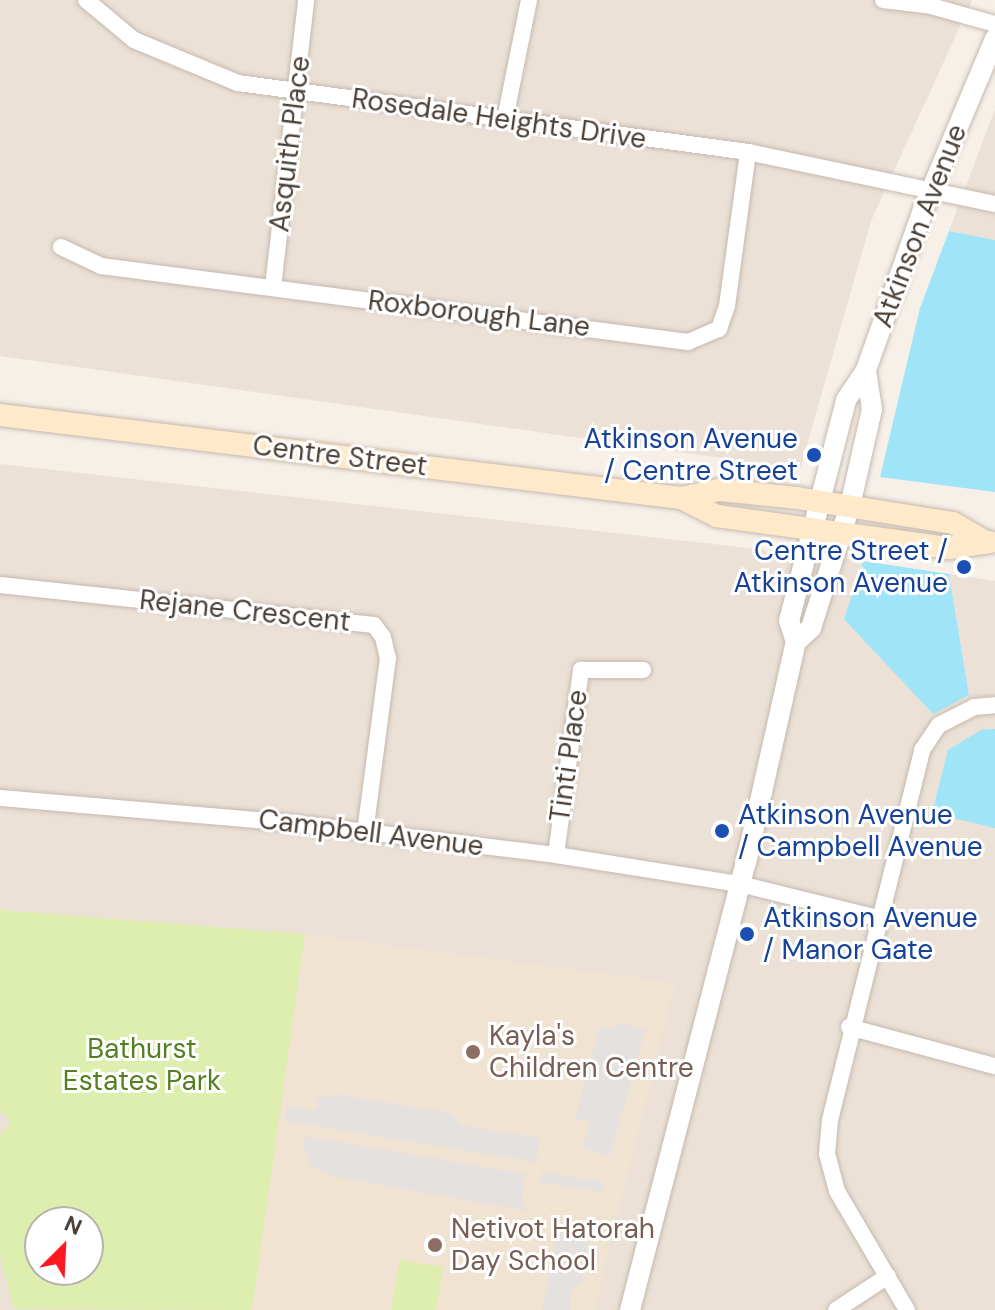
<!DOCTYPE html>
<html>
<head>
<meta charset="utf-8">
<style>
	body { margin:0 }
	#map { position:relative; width:995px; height:1310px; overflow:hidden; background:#f6f0e9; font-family:"DM Sans",sans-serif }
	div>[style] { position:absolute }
	.residential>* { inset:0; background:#ebe1d7 }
	.education>* { inset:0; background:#f1e3d2 }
	.green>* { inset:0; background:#ddeeae }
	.parking>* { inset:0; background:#e4e1de }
	.water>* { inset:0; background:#a0e4f8 }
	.roads { filter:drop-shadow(0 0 2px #c6b9ae) drop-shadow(0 0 2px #c6b9ae) }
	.minor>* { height:16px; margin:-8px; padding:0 8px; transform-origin:8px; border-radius:8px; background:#fff }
	.tertiary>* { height:20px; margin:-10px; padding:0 10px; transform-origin:10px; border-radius:10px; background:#fff }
	.secondary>* { height:22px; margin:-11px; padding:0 11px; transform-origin:11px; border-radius:11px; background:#ffe9cb }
	.dots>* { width:22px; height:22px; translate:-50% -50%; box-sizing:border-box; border:4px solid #fff; border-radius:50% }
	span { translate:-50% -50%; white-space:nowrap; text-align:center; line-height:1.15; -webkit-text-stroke:6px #fff; paint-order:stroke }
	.street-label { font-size:28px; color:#4b3f36 }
	.transit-label { font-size:28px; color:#164399 }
	.right { translate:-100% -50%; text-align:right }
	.left { translate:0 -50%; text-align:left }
	.education-label { font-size:28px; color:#785e54 }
	.park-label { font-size:28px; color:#557f21 }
	.north { position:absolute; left:24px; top:1206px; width:80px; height:80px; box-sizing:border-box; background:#fff; border:2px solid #b7b2af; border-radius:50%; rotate:24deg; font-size:22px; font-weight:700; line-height:32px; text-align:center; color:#4b3f36 }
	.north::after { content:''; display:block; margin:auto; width:28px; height:36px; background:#ff181e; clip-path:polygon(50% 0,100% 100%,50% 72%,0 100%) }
</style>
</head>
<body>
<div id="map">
	<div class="residential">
		<i style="clip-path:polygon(0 0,972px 0,871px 221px,800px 469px,0 356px)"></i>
		<i style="clip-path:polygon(995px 109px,995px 240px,949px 231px)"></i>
		<i style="clip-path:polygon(evenodd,0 464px,863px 561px,844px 619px,969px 695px,949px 574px,995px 581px,995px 1310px,0 1310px,0 464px,40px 1222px,88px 1222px,88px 1270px,40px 1270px,40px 1222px)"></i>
	</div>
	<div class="education">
		<i style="clip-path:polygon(305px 934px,675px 983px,594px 1310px,252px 1310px)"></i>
	</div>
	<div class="green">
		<i style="clip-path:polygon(evenodd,0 910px,305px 934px,252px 1310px,14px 1309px,0 1256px,0 1136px,12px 1122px,0 1110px,0 910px,40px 1222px,88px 1222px,88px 1270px,40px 1270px,40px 1222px)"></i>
		<i style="clip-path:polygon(400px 1260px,443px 1267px,436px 1310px,391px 1310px)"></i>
	</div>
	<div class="parking">
		<i style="clip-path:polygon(616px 1022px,645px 1030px,610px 1156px,583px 1148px,590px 1122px,575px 1118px,600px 1026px,614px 1029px)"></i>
		<i style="clip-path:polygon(335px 1094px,450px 1113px,464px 1126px,540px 1138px,536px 1162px,286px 1121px,287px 1106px,316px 1110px,318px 1099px)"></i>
		<i style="clip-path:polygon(305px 1136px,525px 1174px,522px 1196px,527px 1211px,337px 1177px,311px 1167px,303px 1149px)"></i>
		<i style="clip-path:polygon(542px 1172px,604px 1182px,603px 1192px,540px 1182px)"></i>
		<i style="clip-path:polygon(559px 1219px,592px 1225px,581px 1286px,573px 1285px,569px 1310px,542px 1310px)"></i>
	</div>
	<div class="water">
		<i style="clip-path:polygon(949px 231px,995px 240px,995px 492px,880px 477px,920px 308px)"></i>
		<i style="clip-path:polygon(863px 561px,949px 574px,969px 695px,933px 714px,844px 619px)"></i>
		<i style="clip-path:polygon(995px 729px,995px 828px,932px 813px,948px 750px,981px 730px)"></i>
	</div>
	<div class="roads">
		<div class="minor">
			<i style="left:86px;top:0;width:62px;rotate:39.8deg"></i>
			<i style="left:134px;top:40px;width:113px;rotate:22.5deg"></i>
			<i style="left:238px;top:83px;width:515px;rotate:7.7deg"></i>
			<i style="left:748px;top:152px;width:252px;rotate:11.9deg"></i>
			<i style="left:883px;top:0;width:48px;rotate:7.1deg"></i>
			<i style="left:931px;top:6px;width:66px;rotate:15.7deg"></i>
			<i style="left:505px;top:119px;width:121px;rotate:-78.6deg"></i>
			<i style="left:61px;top:247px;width:44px;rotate:25.4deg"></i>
			<i style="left:101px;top:266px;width:592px;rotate:7.38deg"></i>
			<i style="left:688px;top:342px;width:34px;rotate:-23deg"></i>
			<i style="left:719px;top:329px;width:24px;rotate:-71deg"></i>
			<i style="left:727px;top:306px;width:155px;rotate:-82.2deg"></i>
			<i style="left:273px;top:287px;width:289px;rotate:-83.4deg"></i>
			<i style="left:0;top:585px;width:376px;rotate:6.1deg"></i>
			<i style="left:374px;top:625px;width:15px;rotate:53deg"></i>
			<i style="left:383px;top:637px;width:22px;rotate:77deg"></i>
			<i style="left:388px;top:658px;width:177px;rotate:97.5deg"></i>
			<i style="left:0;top:798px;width:293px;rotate:4.9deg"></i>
			<i style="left:292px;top:823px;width:266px;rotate:6.9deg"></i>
			<i style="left:556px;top:855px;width:186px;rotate:9deg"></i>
			<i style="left:740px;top:884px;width:141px;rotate:13.9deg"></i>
			<i style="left:556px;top:855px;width:187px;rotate:-82.3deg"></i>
			<i style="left:581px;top:670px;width:62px"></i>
			<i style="left:849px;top:1027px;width:151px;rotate:15deg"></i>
			<i style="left:836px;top:1310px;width:62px;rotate:-33.2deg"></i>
			<i style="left:907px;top:1310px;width:138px;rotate:-120.5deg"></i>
			<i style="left:837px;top:1191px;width:38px;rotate:-105deg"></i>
			<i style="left:827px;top:1154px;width:34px;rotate:-85deg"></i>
			<i style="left:830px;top:1120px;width:381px;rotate:-76deg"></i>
			<i style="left:922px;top:750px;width:30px;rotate:-56deg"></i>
			<i style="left:939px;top:725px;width:39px;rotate:-27deg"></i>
			<i style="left:974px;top:707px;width:21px;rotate:-5deg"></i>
		</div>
		<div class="tertiary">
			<i style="left:796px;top:642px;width:21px;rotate:-43deg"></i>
			<i style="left:811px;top:628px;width:128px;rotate:-72.3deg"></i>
			<i style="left:850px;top:506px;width:99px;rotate:-77.2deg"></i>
			<i style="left:872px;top:409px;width:39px;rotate:-99deg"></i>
			<i style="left:630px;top:1310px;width:462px;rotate:-75.5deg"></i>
			<i style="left:746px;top:863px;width:227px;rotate:-77.3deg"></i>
			<i style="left:796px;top:642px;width:22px;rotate:-108deg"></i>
			<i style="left:789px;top:621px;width:228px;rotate:-75.5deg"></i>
			<i style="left:846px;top:400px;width:36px;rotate:-56deg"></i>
			<i style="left:866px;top:370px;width:170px;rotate:-70.4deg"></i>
			<i style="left:923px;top:210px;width:186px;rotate:-67.2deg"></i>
		</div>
		<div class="secondary">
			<i style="left:0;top:415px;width:686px;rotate:6.95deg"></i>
			<i style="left:681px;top:498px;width:40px;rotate:-12deg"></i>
			<i style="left:720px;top:490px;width:77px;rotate:5.9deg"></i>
			<i style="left:797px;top:498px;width:158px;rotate:9.1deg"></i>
			<i style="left:953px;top:523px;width:38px;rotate:30deg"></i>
			<i style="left:681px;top:498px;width:40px;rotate:26.6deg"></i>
			<i style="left:717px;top:516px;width:234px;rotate:7.9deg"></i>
			<i style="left:949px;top:548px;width:41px;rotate:-8.3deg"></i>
		</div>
	</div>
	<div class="dots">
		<i style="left:814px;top:455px;background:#1a4fb4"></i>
		<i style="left:964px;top:567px;background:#1a4fb4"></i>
		<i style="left:722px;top:831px;background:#1a4fb4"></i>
		<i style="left:747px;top:934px;background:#1a4fb4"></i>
		<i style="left:473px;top:1052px;background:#8d6e63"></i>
		<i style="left:435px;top:1245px;background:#8d6e63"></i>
	</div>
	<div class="street-label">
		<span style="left:499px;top:119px;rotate:8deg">Rosedale Heights Drive</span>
		<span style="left:290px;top:144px;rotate:-83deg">Asquith Place</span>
		<span style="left:920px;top:226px;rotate:-69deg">Atkinson Avenue</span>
		<span style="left:479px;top:314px;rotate:7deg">Roxborough Lane</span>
		<span style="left:340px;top:456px;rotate:7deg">Centre Street</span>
		<span style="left:245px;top:611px;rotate:6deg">Rejane Crescent</span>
		<span style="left:569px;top:756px;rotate:-82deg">Tinti Place</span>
		<span style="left:371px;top:833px;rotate:7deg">Campbell Avenue</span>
	</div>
	<div class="transit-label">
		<span class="right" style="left:798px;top:455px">Atkinson Avenue<br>/ Centre Street</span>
		<span class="right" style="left:948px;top:567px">Centre Street /<br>Atkinson Avenue</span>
		<span class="left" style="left:738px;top:831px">Atkinson Avenue<br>/ Campbell Avenue</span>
		<span class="left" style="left:763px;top:934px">Atkinson Avenue<br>/ Manor Gate</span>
	</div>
	<div class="education-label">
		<span class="left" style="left:489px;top:1052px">Kayla's<br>Children Centre</span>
		<span class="left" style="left:451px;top:1245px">Netivot Hatorah<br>Day School</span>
	</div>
	<div class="park-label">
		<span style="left:142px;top:1065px">Bathurst<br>Estates Park</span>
	</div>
	<div class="north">N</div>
</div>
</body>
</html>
